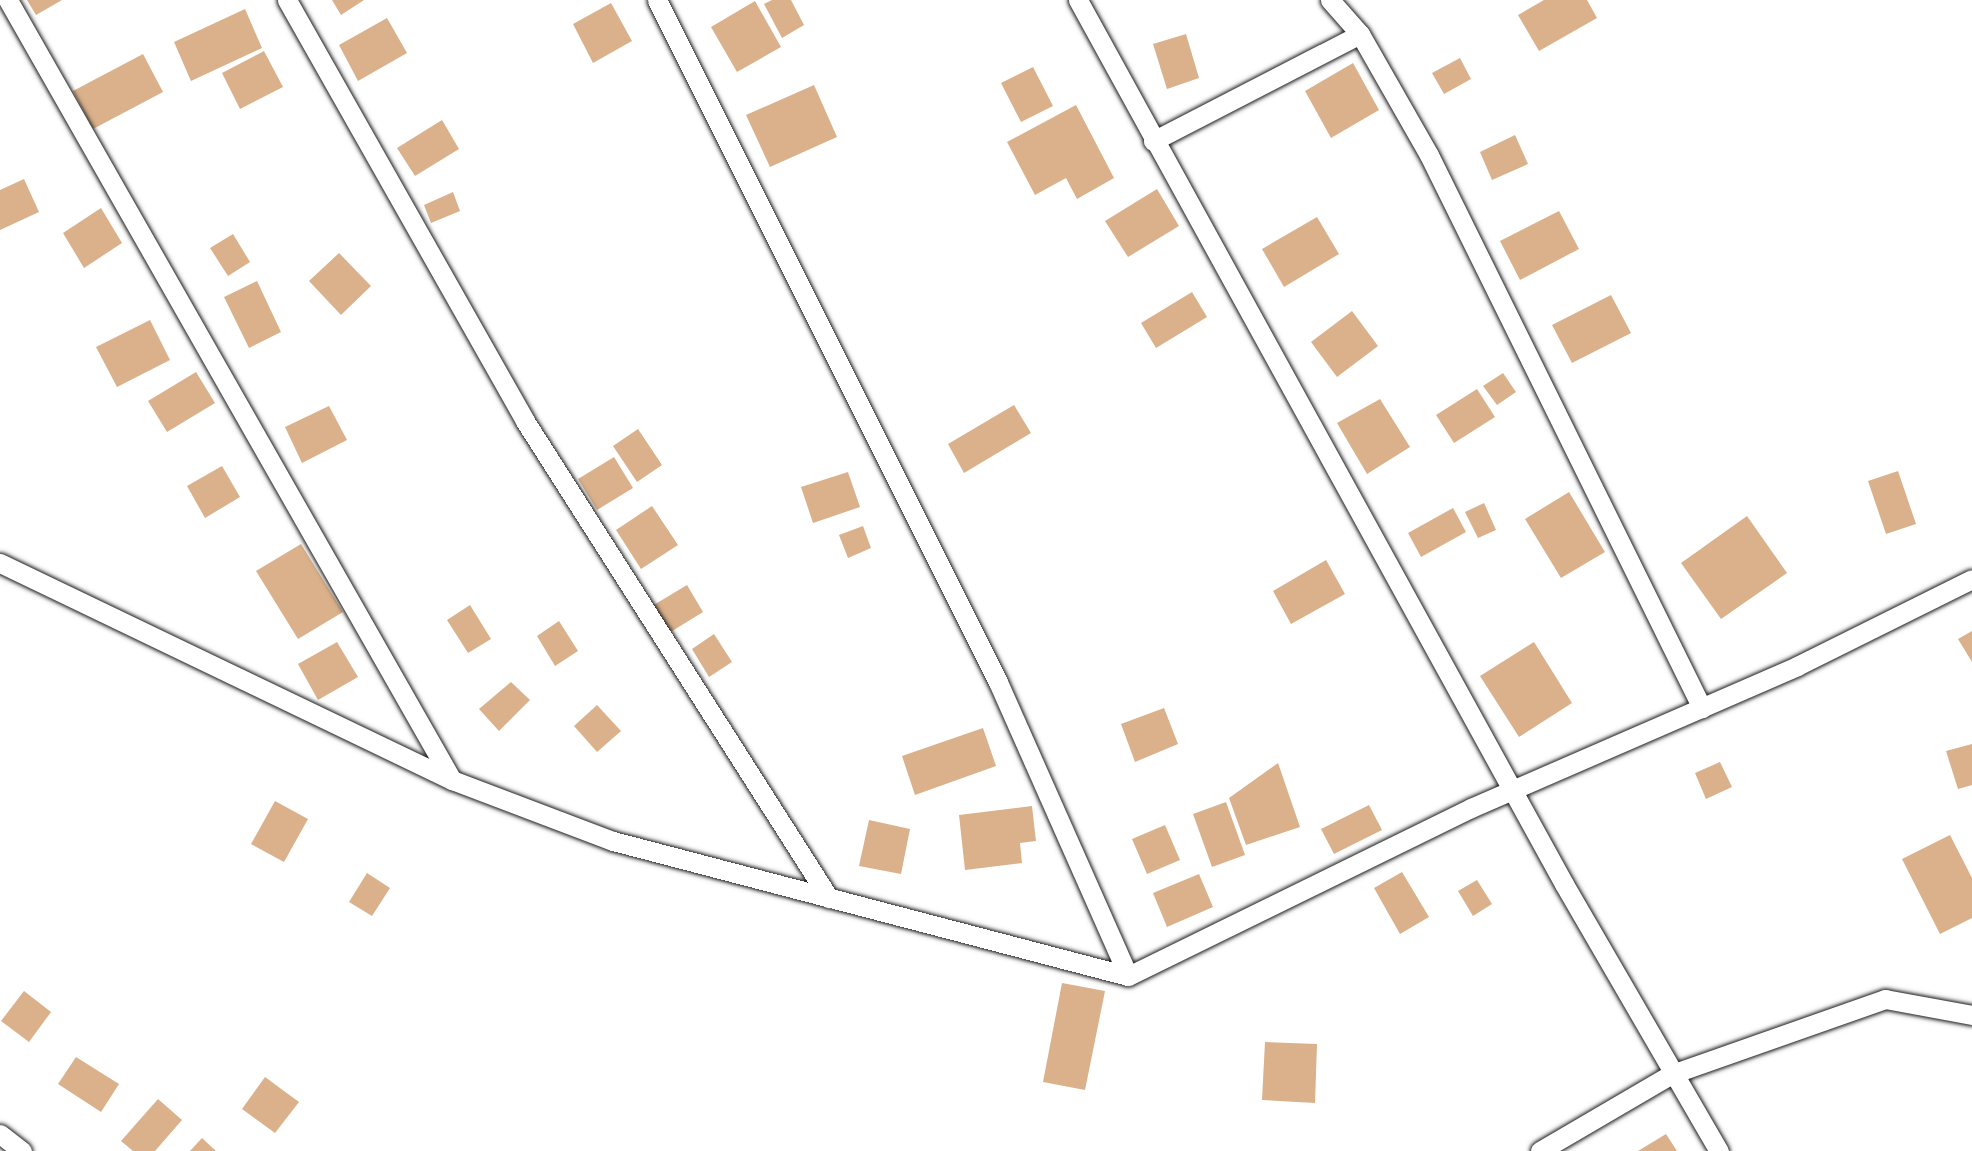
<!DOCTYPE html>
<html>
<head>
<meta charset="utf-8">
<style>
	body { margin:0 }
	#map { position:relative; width:1972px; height:1151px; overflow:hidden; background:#fff; font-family:Caveat,sans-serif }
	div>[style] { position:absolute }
	.building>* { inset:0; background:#dab18a }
	.roads { filter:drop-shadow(0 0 2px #1c1c1c) drop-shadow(0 0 2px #1c1c1c) }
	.service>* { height:19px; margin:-9.5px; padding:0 9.5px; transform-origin:9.5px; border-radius:9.5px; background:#fff }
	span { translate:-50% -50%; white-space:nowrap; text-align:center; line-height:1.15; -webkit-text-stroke:5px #fff; paint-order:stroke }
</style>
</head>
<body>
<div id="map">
	<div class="building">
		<i style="clip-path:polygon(27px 0,62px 0,36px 15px)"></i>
		<i style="clip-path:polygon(332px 0,364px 0,341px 15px)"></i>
		<i style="clip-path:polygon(772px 0,791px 0,804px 25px,782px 38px,764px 4px)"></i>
		<i style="clip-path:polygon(1544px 0,1587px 0,1597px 18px,1539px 51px,1518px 15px)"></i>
		<i style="clip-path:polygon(755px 1px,781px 47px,737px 72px,711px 27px)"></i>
		<i style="clip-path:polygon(611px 3px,632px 41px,593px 63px,573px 24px)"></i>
		<i style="clip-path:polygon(245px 9px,262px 48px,191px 81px,174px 42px)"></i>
		<i style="clip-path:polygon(387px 18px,407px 53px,358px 81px,339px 45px)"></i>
		<i style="clip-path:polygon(1186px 34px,1199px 78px,1167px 89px,1153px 44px)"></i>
		<i style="clip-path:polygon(264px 51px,283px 87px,240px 109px,222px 73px)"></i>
		<i style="clip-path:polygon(143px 54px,163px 92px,93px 129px,73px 91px)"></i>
		<i style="clip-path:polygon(1460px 58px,1471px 79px,1444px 94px,1432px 73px)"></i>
		<i style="clip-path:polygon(1353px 63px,1379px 110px,1331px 138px,1305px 91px)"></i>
		<i style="clip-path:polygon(1033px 67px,1053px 106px,1021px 122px,1001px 83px)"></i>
		<i style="clip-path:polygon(814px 85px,837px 137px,770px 167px,746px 115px)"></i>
		<i style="clip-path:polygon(1076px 105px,1114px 178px,1077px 199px,1066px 178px,1035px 195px,1007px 142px)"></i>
		<i style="clip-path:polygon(442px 120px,459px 149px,415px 176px,397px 148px)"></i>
		<i style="clip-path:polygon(1515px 135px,1528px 164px,1492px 180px,1480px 152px)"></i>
		<i style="clip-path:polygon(24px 179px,39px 212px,0 230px,0 190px)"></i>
		<i style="clip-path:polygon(1157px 189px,1179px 226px,1128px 257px,1105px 221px)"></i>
		<i style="clip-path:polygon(453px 192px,460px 211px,431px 223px,424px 205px)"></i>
		<i style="clip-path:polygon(101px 208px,122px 243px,84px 268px,63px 233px)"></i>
		<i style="clip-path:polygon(1559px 211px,1579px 249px,1520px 280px,1500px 241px)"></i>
		<i style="clip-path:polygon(1317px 217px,1339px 254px,1284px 287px,1262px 249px)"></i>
		<i style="clip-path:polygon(233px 234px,250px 262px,228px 276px,210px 248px)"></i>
		<i style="clip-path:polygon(339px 253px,371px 286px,341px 315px,309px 281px)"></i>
		<i style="clip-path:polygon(257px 281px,281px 332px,249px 348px,224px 297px)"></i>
		<i style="clip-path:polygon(1192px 292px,1207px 317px,1156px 348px,1141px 323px)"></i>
		<i style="clip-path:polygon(1611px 295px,1631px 333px,1572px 363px,1552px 325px)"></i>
		<i style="clip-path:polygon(1352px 311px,1378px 346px,1337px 377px,1311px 342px)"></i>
		<i style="clip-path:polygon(150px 320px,170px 360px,117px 387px,96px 347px)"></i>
		<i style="clip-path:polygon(196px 372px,215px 403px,167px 432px,148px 401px)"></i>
		<i style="clip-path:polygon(1503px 373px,1516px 392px,1497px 405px,1483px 386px)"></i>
		<i style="clip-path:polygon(1477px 389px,1495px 417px,1454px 443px,1436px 415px)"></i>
		<i style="clip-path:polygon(1380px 399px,1410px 447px,1367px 474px,1337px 423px)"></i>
		<i style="clip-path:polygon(1014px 405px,1031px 433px,964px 473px,948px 444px)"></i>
		<i style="clip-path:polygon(329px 406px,347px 440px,302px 463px,285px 427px)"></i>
		<i style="clip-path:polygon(638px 429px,662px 465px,637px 482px,613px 446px)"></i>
		<i style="clip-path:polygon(614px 457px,633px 488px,597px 510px,578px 479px)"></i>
		<i style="clip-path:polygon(222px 466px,240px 497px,205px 518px,187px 486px)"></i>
		<i style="clip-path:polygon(1898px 471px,1916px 524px,1886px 534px,1868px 481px)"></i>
		<i style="clip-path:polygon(848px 472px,860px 507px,813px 523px,801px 487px)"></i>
		<i style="clip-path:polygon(1569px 492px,1605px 552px,1561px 578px,1525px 519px)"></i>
		<i style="clip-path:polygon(1484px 503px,1496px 530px,1478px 538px,1465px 512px)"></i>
		<i style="clip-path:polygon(652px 506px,678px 545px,641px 569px,616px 530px)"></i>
		<i style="clip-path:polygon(1453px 508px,1466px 532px,1421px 557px,1408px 533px)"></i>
		<i style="clip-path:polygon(1747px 516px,1787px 573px,1721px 619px,1681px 563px)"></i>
		<i style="clip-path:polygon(863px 526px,871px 548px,848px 558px,839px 535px)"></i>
		<i style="clip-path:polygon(301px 544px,343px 612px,298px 639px,256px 571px)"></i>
		<i style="clip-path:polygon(1326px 560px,1345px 594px,1291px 624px,1273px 591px)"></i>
		<i style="clip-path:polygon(687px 585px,703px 612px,669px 633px,652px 606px)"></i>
		<i style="clip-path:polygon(470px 605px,491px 639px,468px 653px,447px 620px)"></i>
		<i style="clip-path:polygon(559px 621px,578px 651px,555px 666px,537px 636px)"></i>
		<i style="clip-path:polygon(1972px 631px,1972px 662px,1958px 639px)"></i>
		<i style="clip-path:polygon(714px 634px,732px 662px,709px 677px,692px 649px)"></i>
		<i style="clip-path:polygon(337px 642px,358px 677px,318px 700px,298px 664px)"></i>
		<i style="clip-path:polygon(1534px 642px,1572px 703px,1519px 737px,1480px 676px)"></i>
		<i style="clip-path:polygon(511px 682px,530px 700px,499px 731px,479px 709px)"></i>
		<i style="clip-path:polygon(597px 705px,621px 731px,597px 752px,574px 726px)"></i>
		<i style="clip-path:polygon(1164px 708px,1178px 744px,1135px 762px,1121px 724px)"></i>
		<i style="clip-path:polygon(983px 728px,996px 766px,915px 795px,902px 756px)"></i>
		<i style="clip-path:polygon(1972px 744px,1972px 785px,1958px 789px,1946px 751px)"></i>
		<i style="clip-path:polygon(1720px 762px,1732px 787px,1706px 799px,1695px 773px)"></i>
		<i style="clip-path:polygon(1278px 763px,1300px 827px,1246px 845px,1229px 798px)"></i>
		<i style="clip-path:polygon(275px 801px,308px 819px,284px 862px,251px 844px)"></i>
		<i style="clip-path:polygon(1226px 802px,1245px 855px,1212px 867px,1193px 814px)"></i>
		<i style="clip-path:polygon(1369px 805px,1382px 830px,1334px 854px,1321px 829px)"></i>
		<i style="clip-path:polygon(1032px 806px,1036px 841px,1020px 843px,1022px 863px,965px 870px,959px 815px)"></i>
		<i style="clip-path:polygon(869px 820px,910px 829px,901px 874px,859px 866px)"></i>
		<i style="clip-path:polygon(1165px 825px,1180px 860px,1147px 874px,1132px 839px)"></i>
		<i style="clip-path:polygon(1950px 835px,1972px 878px,1972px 918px,1940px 934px,1902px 859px)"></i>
		<i style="clip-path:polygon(1402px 872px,1429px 917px,1400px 934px,1374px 888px)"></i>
		<i style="clip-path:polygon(367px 873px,390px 888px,372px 916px,349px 902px)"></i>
		<i style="clip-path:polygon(1199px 874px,1213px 907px,1167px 927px,1153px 893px)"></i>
		<i style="clip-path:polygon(1477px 880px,1492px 904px,1473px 916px,1458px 891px)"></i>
		<i style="clip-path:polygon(1062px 983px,1105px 991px,1085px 1090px,1043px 1082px)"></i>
		<i style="clip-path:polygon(24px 991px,51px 1012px,29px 1042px,1px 1021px)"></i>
		<i style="clip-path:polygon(1265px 1042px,1317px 1044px,1315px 1103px,1262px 1100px)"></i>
		<i style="clip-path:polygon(76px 1057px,119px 1084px,101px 1112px,58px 1084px)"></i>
		<i style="clip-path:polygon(265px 1077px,299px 1102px,275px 1133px,242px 1109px)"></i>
		<i style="clip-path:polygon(158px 1099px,182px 1120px,155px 1151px,133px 1151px,121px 1141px)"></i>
		<i style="clip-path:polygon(1666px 1134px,1677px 1151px,1638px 1151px)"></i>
		<i style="clip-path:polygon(202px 1138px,216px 1151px,190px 1151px)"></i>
	</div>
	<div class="roads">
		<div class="service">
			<i style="left:8px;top:0;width:898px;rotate:60.35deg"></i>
			<i style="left:287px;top:0;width:484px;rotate:60.5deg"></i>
			<i style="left:525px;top:421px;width:566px;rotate:57.49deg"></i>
			<i style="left:657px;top:0;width:762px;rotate:63.43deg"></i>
			<i style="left:998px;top:682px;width:321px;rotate:66.1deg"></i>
			<i style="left:1078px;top:0;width:1009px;rotate:61.2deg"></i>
			<i style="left:1564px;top:884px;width:309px;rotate:59.9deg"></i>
			<i style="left:1330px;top:0;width:45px;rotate:48.6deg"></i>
			<i style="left:1360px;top:34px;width:139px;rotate:60.3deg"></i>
			<i style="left:1429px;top:155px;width:617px;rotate:63.73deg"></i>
			<i style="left:1153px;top:141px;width:233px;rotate:-27.3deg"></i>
			<i style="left:0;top:563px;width:501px;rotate:25.65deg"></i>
			<i style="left:452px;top:780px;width:172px;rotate:20.8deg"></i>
			<i style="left:613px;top:841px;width:532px;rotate:14.69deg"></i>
			<i style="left:1128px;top:976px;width:382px;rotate:-26.1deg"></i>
			<i style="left:1471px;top:808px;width:356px;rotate:-23.5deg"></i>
			<i style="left:1797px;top:666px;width:195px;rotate:-26.4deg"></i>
			<i style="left:0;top:1134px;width:28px;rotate:38deg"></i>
			<i style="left:1540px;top:1151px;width:153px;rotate:-30.3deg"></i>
			<i style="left:1672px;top:1074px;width:226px;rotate:-19.4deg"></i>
			<i style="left:1885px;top:999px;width:88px;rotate:10.4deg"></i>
		</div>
	</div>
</div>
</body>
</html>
